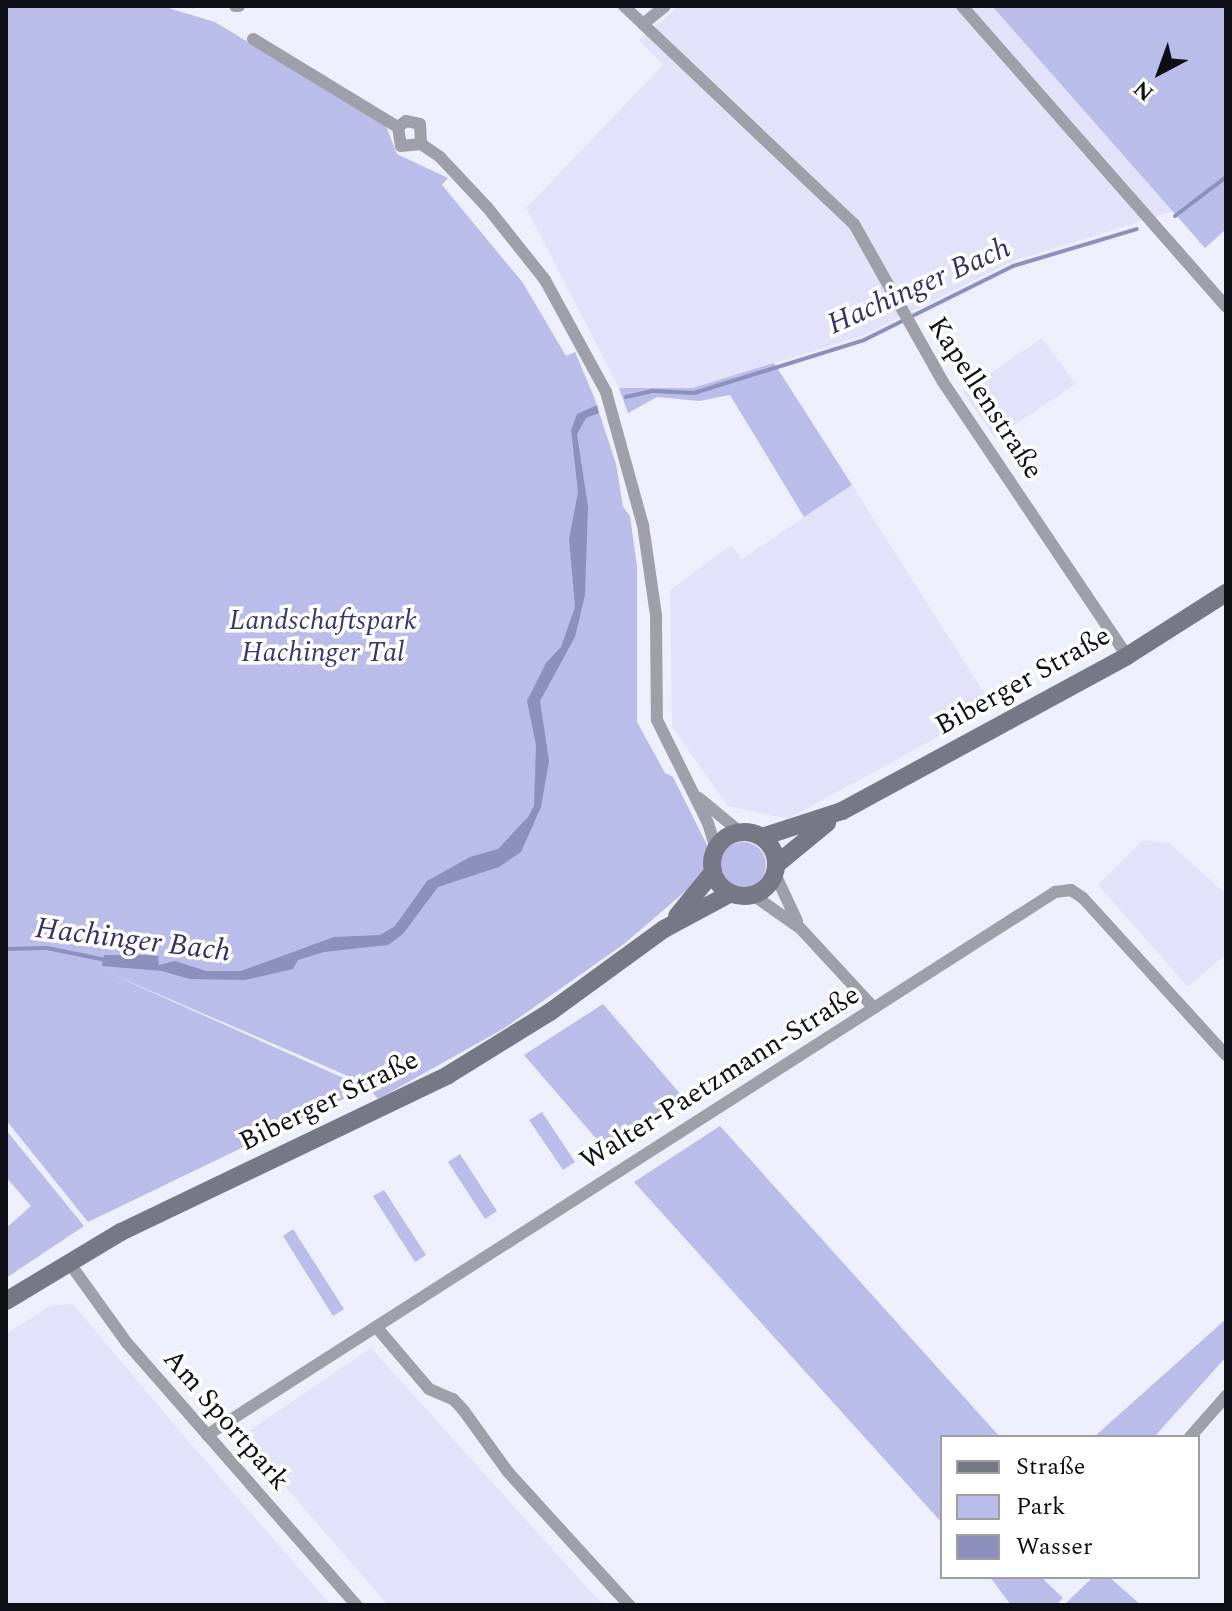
<!DOCTYPE html>
<html>
<head>
<meta charset="utf-8">
<style>
	body { margin:0 }
	#map { position:relative; width:1232px; height:1611px; overflow:hidden; background:#eeeffc; font-family:Spectral,serif }
	div>[style] { position:absolute }
	.built>* { inset:0; background:#e2e3fb }
	.green>* { inset:0; background:#babce9 }
	.round { border-radius:50% }
	.water>* { inset:0; background:#8d8fbc }
	.stream>* { height:4px; margin:-2px; padding:0 2px; transform-origin:2px; border-radius:2px; background:#8d8fbc }
	.minor>* { height:12px; margin:-6px; padding:0 6px; transform-origin:6px; border-radius:6px; background:#9e9fa8 }
	.secondary>* { height:18px; margin:-9px; padding:0 9px; transform-origin:9px; border-radius:9px; background:#777885 }
	.secondary>.ring { margin:-9px; padding:0; box-sizing:content-box; background:none; border:18px solid #777885; border-radius:50% }
	span { translate:-50% -50%; white-space:nowrap; text-align:center; line-height:1.15; -webkit-text-stroke:7px #fff; paint-order:stroke }
	.street-label { font-size:28px; color:#0e0e16 }
	.park-label { font-size:28px; color:#393770; font-style:italic }
	.water-label { font-size:30px; color:#34316a; font-style:italic }
	.frame { position:absolute; inset:0; border:8px solid #0e0e16; pointer-events:none }
	.legend { position:absolute; left:940px; top:1435px; width:260px; height:144px; box-sizing:border-box; background:#fff; border:2px solid #9f9fa2; margin:0; padding:10px 14px; list-style:none; font-size:24px; color:#0e0e16 }
	.legend li { display:flex; align-items:center; gap:16px; height:40px }
	.legend b { width:40px; border:2px solid #9f9fa2 }
	.north { position:absolute; left:1120px; top:32px; width:80px; height:80px; -webkit-text-stroke:6px #fff; paint-order:stroke; rotate:221deg; font-size:22px; font-weight:700; line-height:32px; text-align:center; color:#0e0e16 }
	.north::after { content:''; display:block; margin:auto; width:28px; height:36px; background:#0e0e16; clip-path:polygon(50% 0,100% 100%,50% 72%,0 100%) }
</style>
</head>
<body>
<div id="map">
	<div class="built">
		<i style="clip-path:polygon(679px 6px,992px 6px,1174px 211px,1013px 261px,862px 336px,693px 389px,619px 388px,526px 208px,663px 65px,639px 40px)"></i>
		<i style="clip-path:polygon(1042px 338px,1076px 384px,995px 438px,963px 392px)"></i>
		<i style="clip-path:polygon(852px 485px,993px 707px,788px 819px,728px 806px,672px 727px,670px 590px,731px 545px,742px 559px)"></i>
		<i style="clip-path:polygon(1143px 840px,1169px 843px,1226px 894px,1226px 954px,1188px 987px,1098px 885px)"></i>
		<i style="clip-path:polygon(73px 1304px,183px 1435px,331px 1605px,6px 1605px,6px 1334px,50px 1306px)"></i>
		<i style="clip-path:polygon(371px 1348px,592px 1593px,604px 1605px,388px 1605px,241px 1436px)"></i>
	</div>
	<div class="green">
		<i style="clip-path:polygon(6px 6px,162px 6px,215px 22px,386px 126px,397px 154px,448px 178px,442px 185px,523px 283px,566px 356px,575px 352px,594px 397px,616px 464px,623px 507px,630px 516px,637px 566px,637px 722px,665px 773px,673px 777px,707px 845px,702px 877px,624px 944px,503px 1029px,378px 1099px,364px 1083px,100px 969px,366px 1088px,88px 1222px,6px 1120px)"></i>
		<i style="clip-path:polygon(992px 6px,1226px 6px,1226px 229px,1205px 248px)"></i>
		<i style="clip-path:polygon(774px 363px,852px 485px,804px 517px,730px 395px,699px 401px,657px 397px,628px 413px,619px 388px,693px 388px)"></i>
		<i class="round" style="left:720px;top:842px;width:46px;height:46px"></i>
		<i style="clip-path:polygon(603px 1004px,683px 1097px,606px 1150px,524px 1055px)"></i>
		<i style="clip-path:polygon(542px 1112px,575px 1162px,563px 1170px,529px 1120px)"></i>
		<i style="clip-path:polygon(720px 1126px,1000px 1437px,942px 1437px,942px 1523px,634px 1182px)"></i>
		<i style="clip-path:polygon(6px 1130px,84px 1226px,6px 1278px,6px 1228px,31px 1206px,6px 1177px)"></i>
		<i style="clip-path:polygon(460px 1154px,497px 1211px,485px 1219px,448px 1162px)"></i>
		<i style="clip-path:polygon(384px 1190px,426px 1255px,415px 1262px,373px 1196px)"></i>
		<i style="clip-path:polygon(293px 1229px,344px 1309px,333px 1316px,283px 1236px)"></i>
		<i style="clip-path:polygon(1226px 1319px,1226px 1357px,1154px 1437px,1094px 1437px)"></i>
		<i style="clip-path:polygon(990px 1577px,1041px 1577px,1063px 1598px,1056px 1605px,1011px 1605px)"></i>
		<i style="clip-path:polygon(1093px 1577px,1109px 1577px,1141px 1605px,1064px 1605px)"></i>
	</div>
	<div class="water">
		<i style="clip-path:polygon(597px 405px,599px 413px,586px 418px,577px 434px,588px 507px,585px 595px,575px 637px,540px 701px,549px 761px,541px 807px,521px 852px,499px 867px,438px 887px,403px 934px,388px 945px,324px 952px,298px 960px,293px 969px,245px 980px,190px 979px,162px 971px,102px 966px,104px 955px,147px 955px,158px 956px,159px 965px,175px 961px,206px 971px,241px 971px,334px 937px,380px 935px,395px 926px,427px 881px,470px 857px,498px 849px,528px 817px,534px 806px,536px 745px,527px 701px,546px 663px,561px 647px,575px 607px,569px 539px,578px 492px,571px 430px,577px 414px)"></i>
	</div>
	<div class="stream">
		<i style="left:1175px;top:216px;width:64px;rotate:-37.4deg"></i>
		<i style="left:626px;top:397px;width:28px;rotate:-13deg"></i>
		<i style="left:653px;top:391px;width:41px;rotate:2.8deg"></i>
		<i style="left:694px;top:393px;width:178px;rotate:-17.3deg"></i>
		<i style="left:864px;top:340px;width:166px;rotate:-26.4deg"></i>
		<i style="left:1013px;top:266px;width:129px;rotate:-16.6deg"></i>
		<i style="left:6px;top:949px;width:41px;rotate:-1.4deg"></i>
		<i style="left:47px;top:948px;width:60px;rotate:11.5deg"></i>
	</div>
	<div class="minor">
		<i style="left:235px;top:6px;width:4px"></i>
		<i style="left:624px;top:6px;width:317px;rotate:43.5deg"></i>
		<i style="left:854px;top:224px;width:181px;rotate:60.6deg"></i>
		<i style="left:943px;top:382px;width:330px;rotate:56.1deg"></i>
		<i style="left:962px;top:6px;width:400px;rotate:48.7deg"></i>
		<i style="left:643px;top:24px;width:28px;rotate:-39deg"></i>
		<i style="left:253px;top:39px;width:170px;rotate:31.3deg"></i>
		<i style="left:398px;top:127px;width:10px;rotate:-37deg"></i>
		<i style="left:406px;top:121px;width:14px;rotate:12deg"></i>
		<i style="left:420px;top:124px;width:20px;rotate:87deg"></i>
		<i style="left:398px;top:127px;width:19px;rotate:81deg"></i>
		<i style="left:401px;top:146px;width:20px;rotate:-6deg"></i>
		<i style="left:421px;top:144px;width:23px;rotate:34deg"></i>
		<i style="left:440px;top:157px;width:69px;rotate:46.8deg"></i>
		<i style="left:487px;top:207px;width:93px;rotate:51.5deg"></i>
		<i style="left:545px;top:280px;width:128px;rotate:61.4deg"></i>
		<i style="left:606px;top:392px;width:138px;rotate:74.5deg"></i>
		<i style="left:643px;top:525px;width:91px;rotate:81.8deg"></i>
		<i style="left:656px;top:615px;width:105px;rotate:89.5deg"></i>
		<i style="left:657px;top:720px;width:115px;rotate:63.7deg"></i>
		<i style="left:708px;top:823px;width:27px;rotate:73deg"></i>
		<i style="left:699px;top:798px;width:53px;rotate:39.7deg"></i>
		<i style="left:775px;top:874px;width:52px;rotate:64.9deg"></i>
		<i style="left:753px;top:895px;width:57px;rotate:35.1deg"></i>
		<i style="left:800px;top:928px;width:109px;rotate:47.2deg"></i>
		<i style="left:68px;top:1261px;width:101px;rotate:54.3deg"></i>
		<i style="left:127px;top:1343px;width:348px;rotate:48.8deg"></i>
		<i style="left:378px;top:1329px;width:79px;rotate:49.6deg"></i>
		<i style="left:429px;top:1389px;width:26px;rotate:23deg"></i>
		<i style="left:453px;top:1399px;width:16px;rotate:47deg"></i>
		<i style="left:464px;top:1411px;width:75px;rotate:54.2deg"></i>
		<i style="left:508px;top:1472px;width:180px;rotate:47.7deg"></i>
		<i style="left:207px;top:1435px;width:1007px;rotate:-32.63deg"></i>
		<i style="left:1055px;top:892px;width:16px;rotate:-7deg"></i>
		<i style="left:1071px;top:890px;width:14px;rotate:34deg"></i>
		<i style="left:1083px;top:898px;width:212px;rotate:47.7deg"></i>
		<i style="left:1190px;top:1437px;width:55px;rotate:-48.7deg"></i>
	</div>
	<div class="secondary">
		<i class="ring" style="left:712px;top:832px;width:46px;height:46px"></i>
		<i style="left:762px;top:837px;width:84px;rotate:-18deg"></i>
		<i style="left:842px;top:811px;width:324px;rotate:-28.5deg"></i>
		<i style="left:1127px;top:656px;width:117px;rotate:-32.5deg"></i>
		<i style="left:777px;top:864px;width:65px;rotate:-39.4deg"></i>
		<i style="left:677px;top:916px;width:57px;rotate:-50.7deg"></i>
		<i style="left:6px;top:1301px;width:134px;rotate:-31deg"></i>
		<i style="left:121px;top:1232px;width:363px;rotate:-25.6deg"></i>
		<i style="left:448px;top:1075px;width:120px;rotate:-31.7deg"></i>
		<i style="left:550px;top:1012px;width:141px;rotate:-36.1deg"></i>
		<i style="left:664px;top:929px;width:76px;rotate:-28.2deg"></i>
	</div>
	<div class="street-label">
		<span style="left:985px;top:398px;rotate:57deg">Kapellenstraße</span>
		<span style="left:1023px;top:681px;rotate:-29deg">Biberger Straße</span>
		<span style="left:720px;top:1078px;rotate:-32deg">Walter-Paetzmann-Straße</span>
		<span style="left:329px;top:1101px;rotate:-26deg">Biberger Straße</span>
		<span style="left:226px;top:1420px;rotate:49deg">Am Sportpark</span>
	</div>
	<div class="park-label">
		<span style="left:323px;top:637px">Landschaftspark<br>Hachinger Tal</span>
	</div>
	<div class="water-label">
		<span style="left:919px;top:286px;rotate:-24deg">Hachinger Bach</span>
		<span style="left:133px;top:940px;rotate:7deg">Hachinger Bach</span>
	</div>
	<div class="frame"></div>
	<ul class="legend">
	<li><b style="height:10px;background:#777885"></b>Straße</li>
	<li><b style="height:22px;background:#babce9"></b>Park</li>
	<li><b style="height:22px;background:#8d8fbc"></b>Wasser</li>
	</ul>
	<div class="north">N</div>
</div>
</body>
</html>
